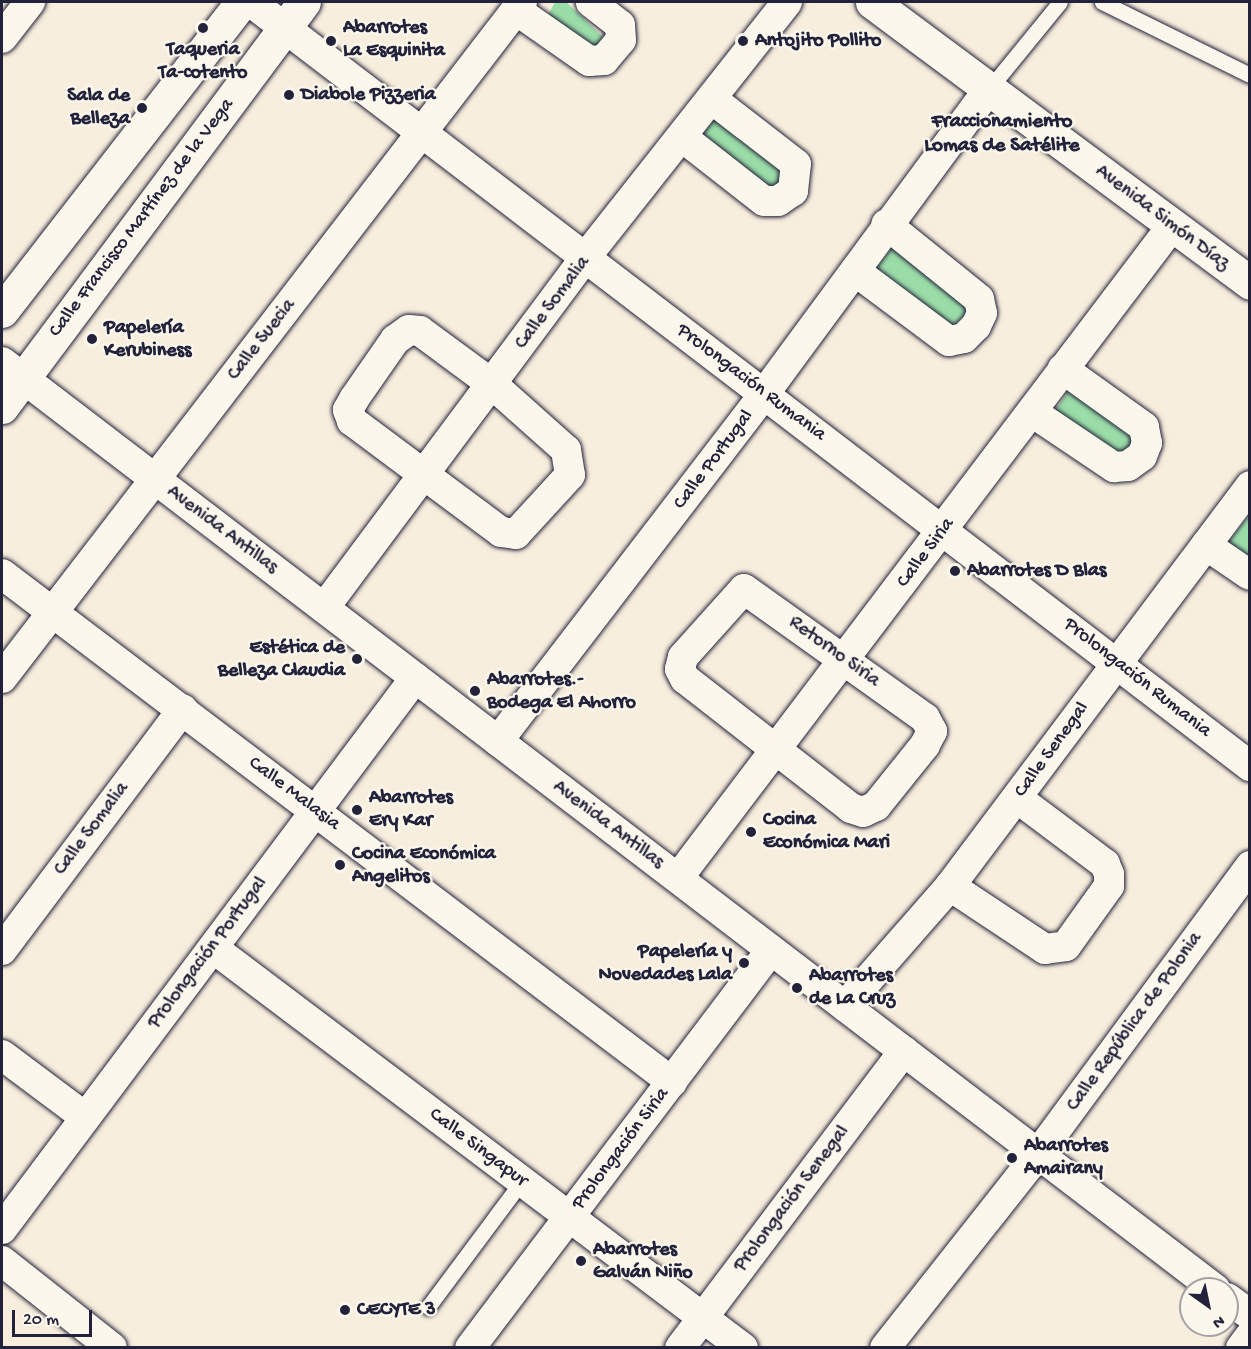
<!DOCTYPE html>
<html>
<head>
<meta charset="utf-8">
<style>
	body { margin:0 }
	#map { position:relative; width:1251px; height:1349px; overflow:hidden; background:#f8eedd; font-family:"Gochi Hand",sans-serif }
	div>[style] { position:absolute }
	.green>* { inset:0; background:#9bdda8 }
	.roads { filter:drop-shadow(0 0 2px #22223b) drop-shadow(0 0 2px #22223b) }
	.lane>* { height:15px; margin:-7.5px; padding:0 7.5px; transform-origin:7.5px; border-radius:7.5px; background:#fbf7ec }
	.street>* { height:30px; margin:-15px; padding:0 15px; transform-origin:15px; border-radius:15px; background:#fbf7ec }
	.secondary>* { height:33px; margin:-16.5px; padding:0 16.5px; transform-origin:16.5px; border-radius:16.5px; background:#fbf7ec }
	.dots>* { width:16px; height:16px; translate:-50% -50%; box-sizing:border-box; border:3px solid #fbf7ec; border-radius:50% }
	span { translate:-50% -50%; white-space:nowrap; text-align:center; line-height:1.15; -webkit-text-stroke:4.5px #fbf7ec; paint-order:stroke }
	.poi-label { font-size:20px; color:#22223b; font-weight:700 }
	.left { translate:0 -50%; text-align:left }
	.right { translate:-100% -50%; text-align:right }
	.street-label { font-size:20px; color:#22223b }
	.neighbourhood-label { font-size:21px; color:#22223b; font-weight:700 }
	.frame { position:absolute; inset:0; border:3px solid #22223b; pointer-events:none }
	.north { position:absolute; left:1179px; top:1277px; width:60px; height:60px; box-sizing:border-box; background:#fbf7ec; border:2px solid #a4a2a5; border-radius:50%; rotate:147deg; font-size:16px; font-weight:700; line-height:24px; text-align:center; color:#22223b }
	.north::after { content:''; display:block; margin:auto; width:21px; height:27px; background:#22223b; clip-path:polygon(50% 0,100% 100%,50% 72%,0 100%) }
	.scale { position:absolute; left:12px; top:1310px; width:80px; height:27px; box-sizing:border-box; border:3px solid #22223b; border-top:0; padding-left:8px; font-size:18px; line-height:21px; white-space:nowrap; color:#22223b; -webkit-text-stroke:4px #fbf7ec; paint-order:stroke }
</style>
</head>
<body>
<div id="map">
	<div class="green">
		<i style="clip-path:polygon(555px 2px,566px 2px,618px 51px,600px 62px,547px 17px)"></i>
		<i style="clip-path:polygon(715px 111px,795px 178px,769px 209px,695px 134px)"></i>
		<i style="clip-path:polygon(892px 248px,970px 310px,943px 336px,869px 278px)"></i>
		<i style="clip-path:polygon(1073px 385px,1147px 439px,1124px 467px,1053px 413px)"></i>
		<i style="clip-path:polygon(1248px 517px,1249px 518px,1249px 564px,1225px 546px)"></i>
	</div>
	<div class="roads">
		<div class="lane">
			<i style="left:1102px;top:2px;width:165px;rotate:26.3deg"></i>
			<i style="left:989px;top:89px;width:112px;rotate:-50.8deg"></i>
			<i style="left:428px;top:1307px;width:157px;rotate:-53.3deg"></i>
		</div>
		<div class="street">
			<i style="left:251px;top:2px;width:1258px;rotate:37.41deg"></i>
			<i style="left:516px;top:10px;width:89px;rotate:34.9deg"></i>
			<i style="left:589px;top:61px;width:15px;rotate:-4deg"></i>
			<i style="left:604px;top:60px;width:26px;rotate:-50deg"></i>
			<i style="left:621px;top:40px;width:15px;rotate:-94deg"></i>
			<i style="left:620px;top:25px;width:37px;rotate:-142deg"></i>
			<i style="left:2px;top:38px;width:46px;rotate:-52.1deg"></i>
			<i style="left:682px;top:137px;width:104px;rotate:38deg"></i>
			<i style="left:764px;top:201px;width:14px"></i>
			<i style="left:778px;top:201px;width:18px;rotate:-34deg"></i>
			<i style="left:793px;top:191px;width:27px;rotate:-84deg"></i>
			<i style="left:796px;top:164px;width:106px;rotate:-142.3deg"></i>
			<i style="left:855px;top:271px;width:117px;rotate:36.7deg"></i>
			<i style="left:949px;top:341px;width:15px;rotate:-11deg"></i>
			<i style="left:964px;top:338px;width:17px;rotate:-45deg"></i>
			<i style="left:976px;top:326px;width:14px;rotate:-65deg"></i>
			<i style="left:982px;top:313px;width:14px;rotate:-102deg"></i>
			<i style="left:979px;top:299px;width:119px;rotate:-141.1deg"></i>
			<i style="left:409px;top:330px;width:11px;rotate:5deg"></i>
			<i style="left:420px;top:331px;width:89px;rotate:36.4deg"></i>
			<i style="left:492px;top:384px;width:99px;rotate:41.7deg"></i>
			<i style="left:566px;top:450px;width:25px;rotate:81deg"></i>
			<i style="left:570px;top:475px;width:80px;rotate:132.5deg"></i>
			<i style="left:516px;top:534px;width:15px;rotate:-172deg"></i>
			<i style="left:501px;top:532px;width:186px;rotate:-143.3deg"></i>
			<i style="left:352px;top:421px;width:12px;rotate:-110deg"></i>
			<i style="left:348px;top:410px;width:13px;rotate:-61deg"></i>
			<i style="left:354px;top:399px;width:72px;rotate:-55.2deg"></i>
			<i style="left:395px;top:340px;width:17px;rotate:-36deg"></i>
			<i style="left:2px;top:362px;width:1527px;rotate:37.39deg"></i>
			<i style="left:1032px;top:412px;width:99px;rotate:33.9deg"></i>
			<i style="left:1114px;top:467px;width:14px;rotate:-4deg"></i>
			<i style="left:1128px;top:466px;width:17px;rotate:-36deg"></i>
			<i style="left:1142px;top:456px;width:14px;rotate:-69deg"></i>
			<i style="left:1147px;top:443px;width:16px;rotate:-101deg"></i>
			<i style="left:1144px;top:427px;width:100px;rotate:-144.4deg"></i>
			<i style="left:1206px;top:545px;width:53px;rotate:34.3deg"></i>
			<i style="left:2px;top:574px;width:841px;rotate:37.17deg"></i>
			<i style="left:744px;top:589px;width:222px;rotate:35.5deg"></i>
			<i style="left:925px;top:718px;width:15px;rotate:62deg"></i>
			<i style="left:932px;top:731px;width:16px;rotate:117deg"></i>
			<i style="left:925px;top:745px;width:78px;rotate:128.8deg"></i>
			<i style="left:876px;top:806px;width:14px;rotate:155deg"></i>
			<i style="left:863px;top:812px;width:13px;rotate:-162deg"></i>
			<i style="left:851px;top:808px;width:210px;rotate:-142.1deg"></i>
			<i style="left:685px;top:679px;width:11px;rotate:-117deg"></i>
			<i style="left:680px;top:669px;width:12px;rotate:-76deg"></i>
			<i style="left:683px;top:657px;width:91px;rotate:-48.1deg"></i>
			<i style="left:324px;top:608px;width:437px;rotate:-53.3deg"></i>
			<i style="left:585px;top:258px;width:326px;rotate:-51.7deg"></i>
			<i style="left:2px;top:678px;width:853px;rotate:-52.43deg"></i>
			<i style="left:498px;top:741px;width:437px;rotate:-52.5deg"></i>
			<i style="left:764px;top:394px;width:379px;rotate:-53.6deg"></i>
			<i style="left:678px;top:878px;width:818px;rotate:-52.85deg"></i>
			<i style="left:950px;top:886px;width:114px;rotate:33.6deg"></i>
			<i style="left:1045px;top:949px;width:21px;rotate:-8deg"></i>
			<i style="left:1066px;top:946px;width:74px;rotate:-54.4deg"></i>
			<i style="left:1109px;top:886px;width:12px;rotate:-90deg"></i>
			<i style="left:1109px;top:874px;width:11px;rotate:-112deg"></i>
			<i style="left:1105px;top:864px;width:110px;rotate:-143.1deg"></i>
			<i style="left:213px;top:948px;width:664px;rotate:37.04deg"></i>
			<i style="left:2px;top:950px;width:301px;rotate:-53.1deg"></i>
			<i style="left:845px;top:1006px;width:159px;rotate:-48.8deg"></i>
			<i style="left:950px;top:886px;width:500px;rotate:-53.1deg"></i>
			<i style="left:2px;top:1055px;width:104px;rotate:36.8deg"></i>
			<i style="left:2px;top:1229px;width:689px;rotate:-53.15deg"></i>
			<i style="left:2px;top:1261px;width:140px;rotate:38.3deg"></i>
			<i style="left:1227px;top:1298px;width:29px;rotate:36deg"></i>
			<i style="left:470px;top:1348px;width:499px;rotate:-52.9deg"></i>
			<i style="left:680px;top:1348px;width:372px;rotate:-53deg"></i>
			<i style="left:885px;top:1348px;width:247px;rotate:-51.7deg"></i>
			<i style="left:1038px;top:1154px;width:358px;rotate:-53.6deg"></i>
			<i style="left:1241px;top:1348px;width:15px;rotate:-53deg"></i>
		</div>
		<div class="secondary">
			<i style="left:872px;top:2px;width:471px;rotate:36.6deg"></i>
			<i style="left:2px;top:311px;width:391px;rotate:-52.2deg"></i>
			<i style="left:2px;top:407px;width:505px;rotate:-53.29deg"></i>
		</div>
	</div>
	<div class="dots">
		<i style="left:203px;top:28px;background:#22223b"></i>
		<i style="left:331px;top:41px;background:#22223b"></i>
		<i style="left:743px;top:41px;background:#22223b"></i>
		<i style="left:289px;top:95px;background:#22223b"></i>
		<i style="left:142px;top:108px;background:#22223b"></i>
		<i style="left:92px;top:339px;background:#22223b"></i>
		<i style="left:955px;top:571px;background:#22223b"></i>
		<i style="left:357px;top:659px;background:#22223b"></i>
		<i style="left:475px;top:691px;background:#22223b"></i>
		<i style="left:357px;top:810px;background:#22223b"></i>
		<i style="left:751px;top:832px;background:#22223b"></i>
		<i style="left:340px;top:865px;background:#22223b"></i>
		<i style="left:744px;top:963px;background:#22223b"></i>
		<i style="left:797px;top:988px;background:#22223b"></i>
		<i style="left:1012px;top:1158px;background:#22223b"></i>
		<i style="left:581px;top:1261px;background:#22223b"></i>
		<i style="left:345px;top:1310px;background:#22223b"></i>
	</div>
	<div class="poi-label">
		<span class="left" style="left:343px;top:40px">Abarrotes<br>La Esquinita</span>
		<span class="left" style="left:755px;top:41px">Antojito Pollito</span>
		<span style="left:203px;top:62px">Taqueria<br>Ta-cotento</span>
		<span class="left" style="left:301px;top:95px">Diabole Pizzeria</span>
		<span class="right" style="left:130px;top:108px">Sala de<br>Belleza</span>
		<span class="left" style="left:104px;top:340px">Papelería<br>Kerubiness</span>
		<span class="left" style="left:967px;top:571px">Abarrotes D Blas</span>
		<span class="right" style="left:345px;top:660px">Estética de<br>Belleza Claudia</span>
		<span class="left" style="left:487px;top:692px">Abarrotes.-<br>Bodega El Ahorro</span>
		<span class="left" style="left:369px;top:810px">Abarrotes<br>Ery Kar</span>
		<span class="left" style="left:763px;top:832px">Cocina<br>Económica Mari</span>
		<span class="left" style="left:352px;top:866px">Cocina Económica<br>Angelitos</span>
		<span class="right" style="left:732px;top:964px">Papelería y<br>Novedades Lala</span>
		<span class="left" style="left:809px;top:988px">Abarrotes<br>de La Cruz</span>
		<span class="left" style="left:1024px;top:1158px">Abarrotes<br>Amairany</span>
		<span class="left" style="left:593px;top:1262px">Abarrotes<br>Galván Niño</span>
		<span class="left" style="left:357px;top:1310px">CECYTE 3</span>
	</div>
	<div class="street-label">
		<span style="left:142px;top:218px;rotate:-53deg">Calle Francisco Martínez de la Vega</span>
		<span style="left:1162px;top:218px;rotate:37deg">Avenida Simón Díaz</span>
		<span style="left:553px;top:303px;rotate:-53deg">Calle Somalia</span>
		<span style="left:262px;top:340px;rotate:-52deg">Calle Suecia</span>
		<span style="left:751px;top:383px;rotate:37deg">Prolongación Rumania</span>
		<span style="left:714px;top:460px;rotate:-53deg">Calle Portugal</span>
		<span style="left:222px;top:530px;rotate:37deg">Avenida Antillas</span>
		<span style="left:926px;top:553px;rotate:-53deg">Calle Siria</span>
		<span style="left:834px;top:652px;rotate:36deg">Retorno Siria</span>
		<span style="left:1137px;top:678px;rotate:38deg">Prolongación Rumania</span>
		<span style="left:1052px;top:750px;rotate:-54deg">Calle Senegal</span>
		<span style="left:294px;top:794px;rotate:37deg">Calle Malasia</span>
		<span style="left:608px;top:825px;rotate:37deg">Avenida Antillas</span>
		<span style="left:92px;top:829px;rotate:-53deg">Calle Somalia</span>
		<span style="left:208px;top:953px;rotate:-53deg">Prolongación Portugal</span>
		<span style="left:1135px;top:1022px;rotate:-54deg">Calle República de Polonia</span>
		<span style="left:478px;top:1148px;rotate:37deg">Calle Singapur</span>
		<span style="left:621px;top:1149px;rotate:-53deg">Prolongación Siria</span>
		<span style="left:792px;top:1199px;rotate:-53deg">Prolongación Senegal</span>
	</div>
	<div class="neighbourhood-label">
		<span style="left:1002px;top:135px">Fraccionamiento<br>Lomas de Satélite</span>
	</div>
	<div class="frame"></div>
	<div class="north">N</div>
	<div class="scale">20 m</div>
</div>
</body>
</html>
